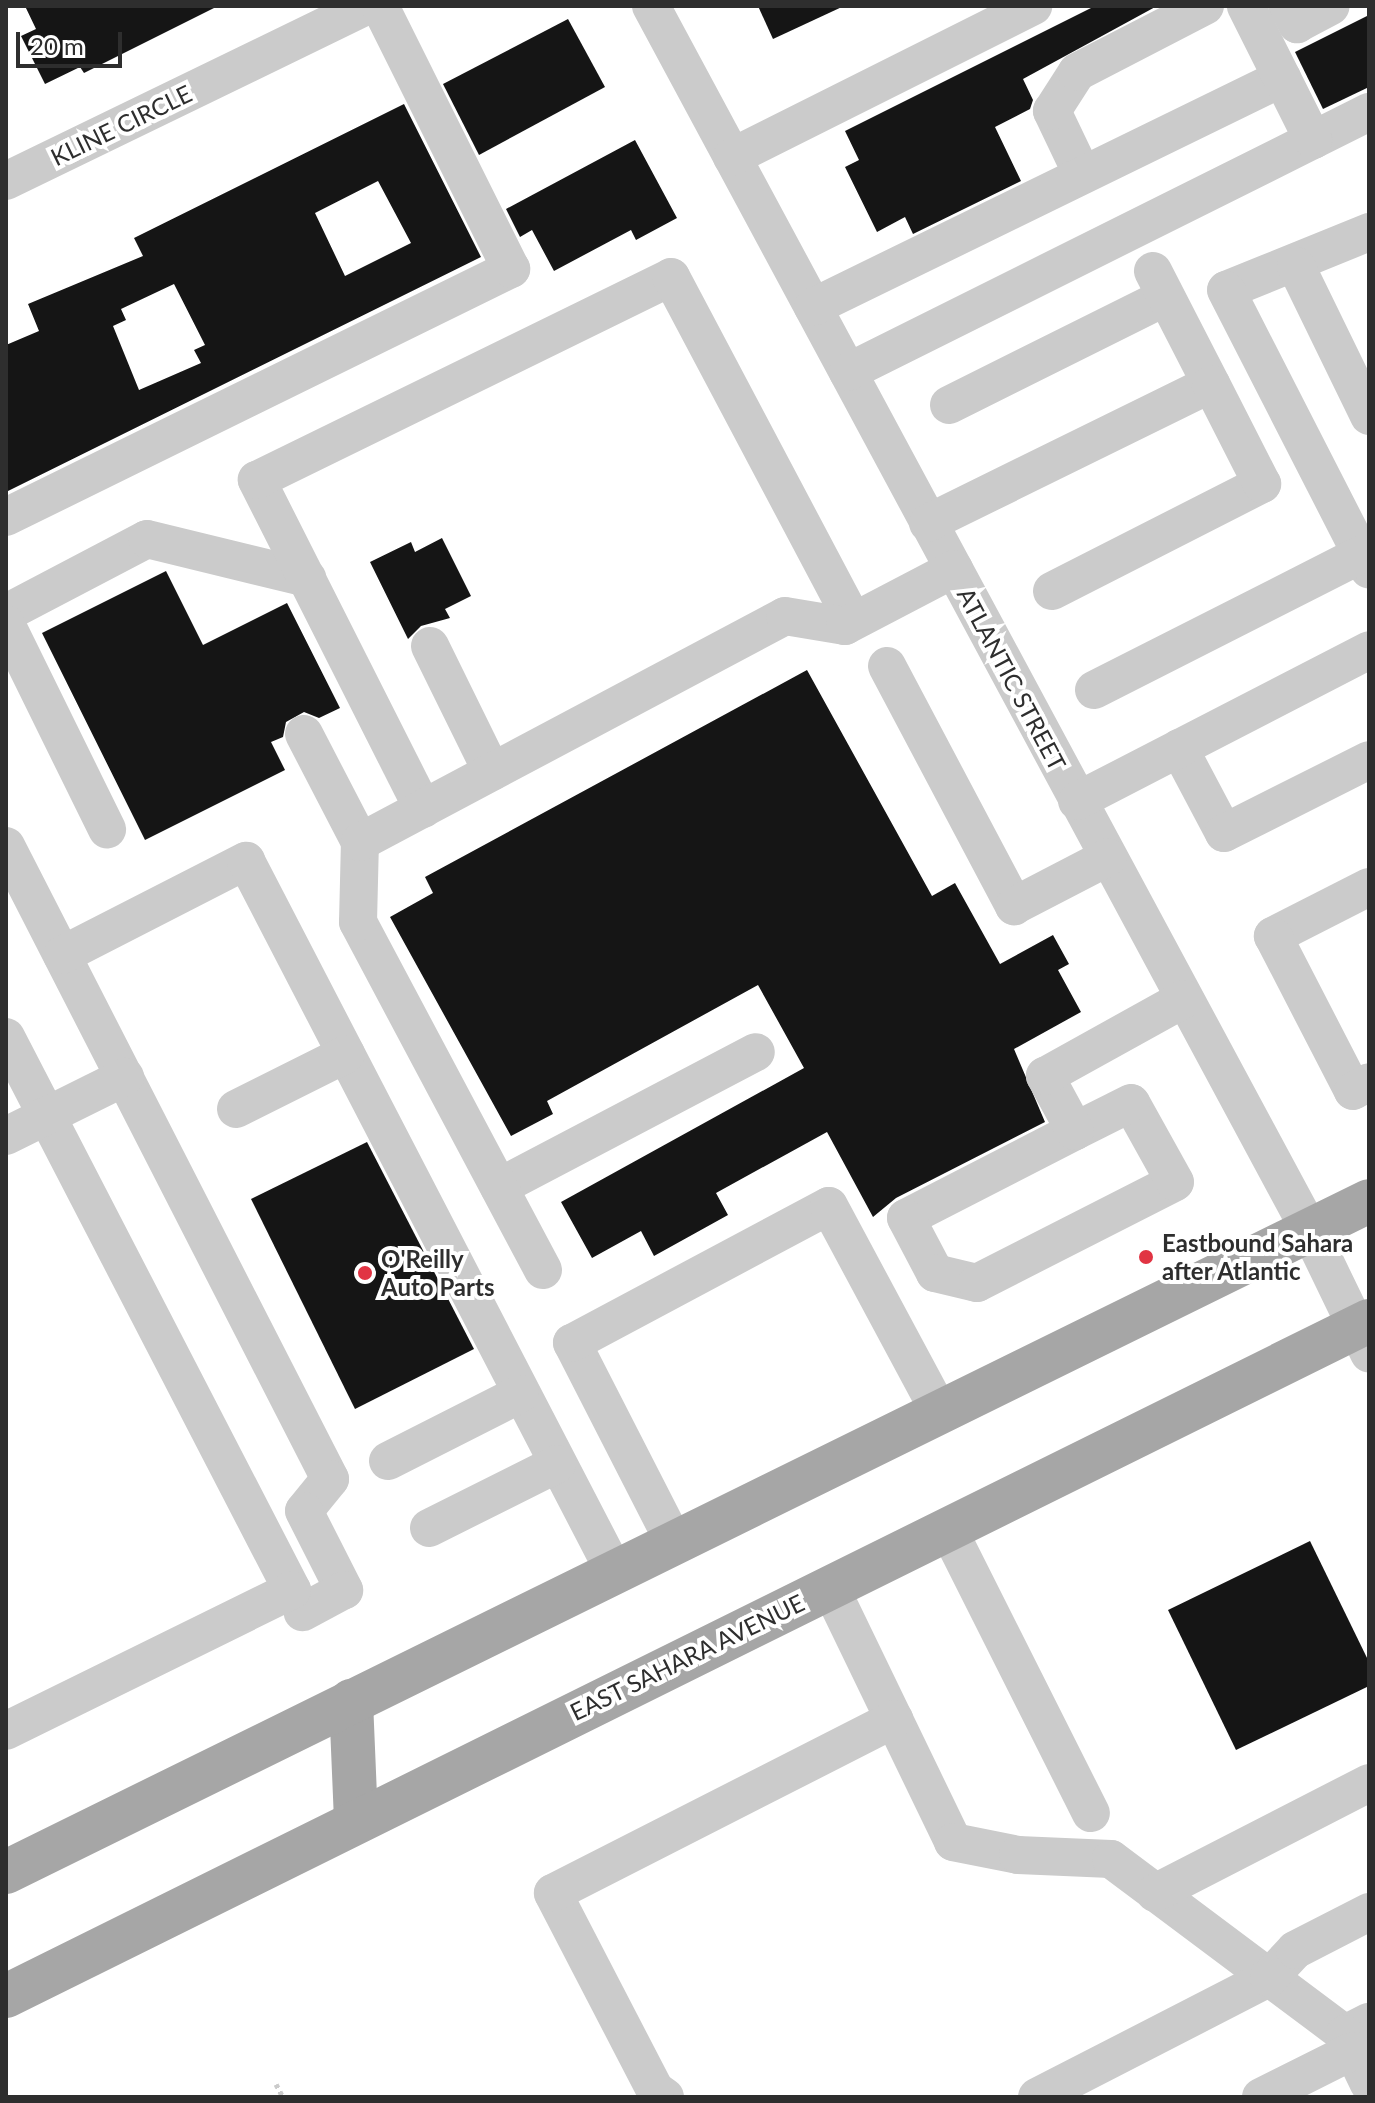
<!DOCTYPE html>
<html>
<head>
<meta charset="utf-8">
<style>
	body { margin:0 }
	#map { position:relative; width:1375px; height:2103px; overflow:hidden; background:#fff; font-family:Lato,sans-serif }
	div>[style] { position:absolute }
	.building>* { inset:0; background:#151515 }
	.path>* { height:5px; margin-top:-2.5px; transform-origin:0; background:repeating-linear-gradient(90deg,#cbcbcb 0 4px,transparent 0 8px) }
	.minor>* { height:38px; margin:-19px; padding:0 19px; transform-origin:19px; border-radius:19px; background:#cbcbcb }
	.major>* { height:44px; margin:-22px; padding:0 22px; transform-origin:22px; border-radius:22px; background:#a6a6a6 }
	.dots>* { width:22px; height:22px; translate:-50% -50%; box-sizing:border-box; border:4px solid #fff; border-radius:50% }
	span { translate:-50% -50%; white-space:nowrap; text-align:center; line-height:1.15; -webkit-text-stroke:8px #fff; paint-order:stroke }
	.street-label { font-size:24px; color:#2e2e2e }
	.poi-label { font-size:24px; color:#2e2e2e; font-weight:700 }
	.left { translate:0 -50%; text-align:left }
	.frame { position:absolute; inset:0; border:8px solid #2e2e2e; pointer-events:none }
	.scale { position:absolute; left:16px; top:32px; width:106px; height:36px; box-sizing:border-box; border:4px solid #2e2e2e; border-top:0; padding-left:10px; font-size:24px; line-height:28px; white-space:nowrap; color:#2e2e2e; -webkit-text-stroke:6px #fff; paint-order:stroke }
</style>
</head>
<body>
<div id="map">
	<div class="building">
		<i style="clip-path:polygon(25px 6px,218px 6px,84px 73px,80px 67px,45px 84px,21px 36px,36px 29px)"></i>
		<i style="clip-path:polygon(758px 6px,844px 6px,773px 39px)"></i>
		<i style="clip-path:polygon(1095px 6px,1157px 6px,1023px 79px,1033px 100px,1030px 109px,995px 127px,1021px 181px,913px 234px,905px 217px,877px 232px,845px 167px,859px 160px,845px 131px)"></i>
		<i style="clip-path:polygon(1369px 15px,1369px 87px,1323px 109px,1295px 52px)"></i>
		<i style="clip-path:polygon(568px 19px,605px 87px,479px 155px,443px 84px)"></i>
		<i style="clip-path:polygon(evenodd,404px 104px,481px 257px,6px 492px,6px 345px,39px 331px,28px 304px,143px 256px,134px 238px,404px 104px,378px 181px,411px 243px,345px 276px,315px 213px,378px 181px,404px 104px,174px 284px,205px 345px,194px 350px,201px 363px,139px 390px,113px 326px,126px 320px,121px 309px,174px 284px)"></i>
		<i style="clip-path:polygon(635px 140px,677px 218px,636px 240px,631px 230px,554px 271px,532px 230px,520px 237px,506px 209px)"></i>
		<i style="clip-path:polygon(442px 538px,471px 596px,445px 609px,450px 618px,421px 626px,408px 639px,370px 562px,411px 542px,415px 552px)"></i>
		<i style="clip-path:polygon(166px 571px,203px 645px,287px 603px,340px 708px,319px 718px,304px 712px,286px 722px,283px 737px,271px 742px,285px 770px,145px 840px,42px 633px)"></i>
		<i style="clip-path:polygon(807px 670px,932px 896px,955px 883px,1000px 964px,1053px 935px,1069px 964px,1058px 970px,1081px 1012px,1014px 1049px,1045px 1122px,896px 1198px,873px 1217px,827px 1132px,716px 1193px,728px 1215px,654px 1256px,641px 1231px,592px 1258px,561px 1202px,804px 1068px,758px 985px,547px 1101px,553px 1114px,511px 1136px,390px 917px,433px 893px,425px 877px)"></i>
		<i style="clip-path:polygon(367px 1142px,474px 1349px,355px 1409px,251px 1199px)"></i>
		<i style="clip-path:polygon(1310px 1541px,1369px 1662px,1369px 1686px,1236px 1750px,1168px 1610px)"></i>
	</div>
	<div class="path">
		<i style="left:276px;top:2084px;width:15px;rotate:62deg"></i>
	</div>
	<div class="minor">
		<i style="left:651px;top:6px;width:1391px;rotate:61.72deg"></i>
		<i style="left:1310px;top:1231px;width:136px;rotate:64.2deg"></i>
		<i style="left:1287px;top:6px;width:21px;rotate:61deg"></i>
		<i style="left:1297px;top:24px;width:38px;rotate:-28deg"></i>
		<i style="left:1313px;top:140px;width:63px;rotate:-26.6deg"></i>
		<i style="left:732px;top:157px;width:337px;rotate:-26.6deg"></i>
		<i style="left:1082px;top:174px;width:70px;rotate:-115.5deg"></i>
		<i style="left:1052px;top:111px;width:46px;rotate:-57.3deg"></i>
		<i style="left:1077px;top:72px;width:144px;rotate:-27.3deg"></i>
		<i style="left:6px;top:181px;width:400px;rotate:-25.9deg"></i>
		<i style="left:1369px;top:232px;width:154px;rotate:157.9deg"></i>
		<i style="left:1226px;top:290px;width:314px;rotate:62.9deg"></i>
		<i style="left:1296px;top:266px;width:167px;rotate:64deg"></i>
		<i style="left:813px;top:307px;width:522px;rotate:-26.03deg"></i>
		<i style="left:848px;top:372px;width:520px;rotate:-26.52deg"></i>
		<i style="left:1313px;top:140px;width:150px;rotate:-116.6deg"></i>
		<i style="left:949px;top:405px;width:242px;rotate:-26.5deg"></i>
		<i style="left:6px;top:517px;width:563px;rotate:-26.16deg"></i>
		<i style="left:511px;top:269px;width:294px;rotate:-116.5deg"></i>
		<i style="left:928px;top:523px;width:315px;rotate:-26.2deg"></i>
		<i style="left:1211px;top:384px;width:127px;rotate:-117.2deg"></i>
		<i style="left:1052px;top:591px;width:236px;rotate:-27deg"></i>
		<i style="left:1262px;top:484px;width:112px;rotate:-117deg"></i>
		<i style="left:6px;top:613px;width:159px;rotate:-27.7deg"></i>
		<i style="left:147px;top:539px;width:165px;rotate:13.7deg"></i>
		<i style="left:6px;top:624px;width:229px;rotate:63.8deg"></i>
		<i style="left:430px;top:646px;width:140px;rotate:63.8deg"></i>
		<i style="left:887px;top:666px;width:272px;rotate:62.1deg"></i>
		<i style="left:1014px;top:906px;width:106px;rotate:-27.5deg"></i>
		<i style="left:1094px;top:690px;width:301px;rotate:-26.9deg"></i>
		<i style="left:304px;top:734px;width:122px;rotate:62.6deg"></i>
		<i style="left:1179px;top:748px;width:96px;rotate:62.1deg"></i>
		<i style="left:1224px;top:833px;width:162px;rotate:-26.7deg"></i>
		<i style="left:1077px;top:801px;width:329px;rotate:-27.3deg"></i>
		<i style="left:423px;top:809px;width:369px;rotate:-116.8deg"></i>
		<i style="left:257px;top:480px;width:461px;rotate:-26.1deg"></i>
		<i style="left:671px;top:277px;width:389px;rotate:62.1deg"></i>
		<i style="left:6px;top:846px;width:711px;rotate:62.89deg"></i>
		<i style="left:330px;top:1479px;width:41px;rotate:129.1deg"></i>
		<i style="left:304px;top:1511px;width:89px;rotate:63.1deg"></i>
		<i style="left:344px;top:1590px;width:47px;rotate:151.8deg"></i>
		<i style="left:1369px;top:887px;width:108px;rotate:153deg"></i>
		<i style="left:1273px;top:936px;width:174px;rotate:62.7deg"></i>
		<i style="left:1353px;top:1091px;width:18px;rotate:-29deg"></i>
		<i style="left:62px;top:955px;width:207px;rotate:-27.1deg"></i>
		<i style="left:246px;top:861px;width:800px;rotate:62.6deg"></i>
		<i style="left:6px;top:1037px;width:623px;rotate:62.65deg"></i>
		<i style="left:292px;top:1590px;width:319px;rotate:153.8deg"></i>
		<i style="left:236px;top:1109px;width:123px;rotate:-26.6deg"></i>
		<i style="left:1075px;top:1131px;width:190px;rotate:152.8deg"></i>
		<i style="left:906px;top:1218px;width:62px;rotate:62.2deg"></i>
		<i style="left:935px;top:1273px;width:43px;rotate:13.4deg"></i>
		<i style="left:977px;top:1283px;width:222px;rotate:-27deg"></i>
		<i style="left:1175px;top:1182px;width:90px;rotate:-119.1deg"></i>
		<i style="left:1131px;top:1103px;width:63px;rotate:153.4deg"></i>
		<i style="left:1075px;top:1131px;width:63px;rotate:-118.6deg"></i>
		<i style="left:1045px;top:1076px;width:159px;rotate:-29deg"></i>
		<i style="left:6px;top:1136px;width:133px;rotate:-26.4deg"></i>
		<i style="left:499px;top:1187px;width:290px;rotate:-27.7deg"></i>
		<i style="left:543px;top:1270px;width:394px;rotate:-118deg"></i>
		<i style="left:358px;top:922px;width:80px;rotate:-88.6deg"></i>
		<i style="left:360px;top:842px;width:481px;rotate:-28deg"></i>
		<i style="left:785px;top:616px;width:61px;rotate:9.5deg"></i>
		<i style="left:845px;top:626px;width:123px;rotate:-27.6deg"></i>
		<i style="left:388px;top:1461px;width:148px;rotate:-26.9deg"></i>
		<i style="left:429px;top:1528px;width:143px;rotate:-26.6deg"></i>
		<i style="left:948px;top:1529px;width:318px;rotate:63.3deg"></i>
		<i style="left:674px;top:1542px;width:224px;rotate:-117.1deg"></i>
		<i style="left:572px;top:1343px;width:291px;rotate:-28.1deg"></i>
		<i style="left:829px;top:1206px;width:233px;rotate:61.8deg"></i>
		<i style="left:830px;top:1587px;width:283px;rotate:64.2deg"></i>
		<i style="left:953px;top:1842px;width:66px;rotate:11.3deg"></i>
		<i style="left:1018px;top:1855px;width:93px;rotate:2.5deg"></i>
		<i style="left:1111px;top:1859px;width:292px;rotate:36.8deg"></i>
		<i style="left:1345px;top:2034px;width:27px;rotate:-27deg"></i>
		<i style="left:1155px;top:1893px;width:241px;rotate:-27.2deg"></i>
		<i style="left:1345px;top:2034px;width:55px;rotate:64.4deg"></i>
		<i style="left:665px;top:2097px;width:12px;rotate:-145deg"></i>
		<i style="left:655px;top:2090px;width:222px;rotate:-117.4deg"></i>
		<i style="left:553px;top:1893px;width:383px;rotate:-27deg"></i>
		<i style="left:1037px;top:2097px;width:261px;rotate:-27.2deg"></i>
		<i style="left:1269px;top:1978px;width:38px;rotate:-47deg"></i>
		<i style="left:1295px;top:1950px;width:83px;rotate:-27.2deg"></i>
		<i style="left:1261px;top:2097px;width:103px;rotate:-26.6deg"></i>
	</div>
	<div class="major">
		<i style="left:351px;top:1701px;width:119px;rotate:87.6deg"></i>
		<i style="left:6px;top:1872px;width:1519px;rotate:-26.21deg"></i>
		<i style="left:6px;top:1996px;width:1521px;rotate:-26.35deg"></i>
	</div>
	<div class="dots">
		<i style="left:1146px;top:1257px;background:#e13443"></i>
		<i style="left:365px;top:1273px;background:#e13443"></i>
	</div>
	<div class="street-label">
		<span style="left:121px;top:125px;rotate:-26deg">KLINE CIRCLE</span>
		<span style="left:1012px;top:679px;rotate:62deg">ATLANTIC STREET</span>
		<span style="left:687px;top:1657px;rotate:-26deg">EAST SAHARA AVENUE</span>
	</div>
	<div class="poi-label">
		<span class="left" style="left:1162px;top:1257px">Eastbound Sahara<br>after Atlantic</span>
		<span class="left" style="left:381px;top:1273px">O'Reilly<br>Auto Parts</span>
	</div>
	<div class="frame"></div>
	<div class="scale">20 m</div>
</div>
</body>
</html>
